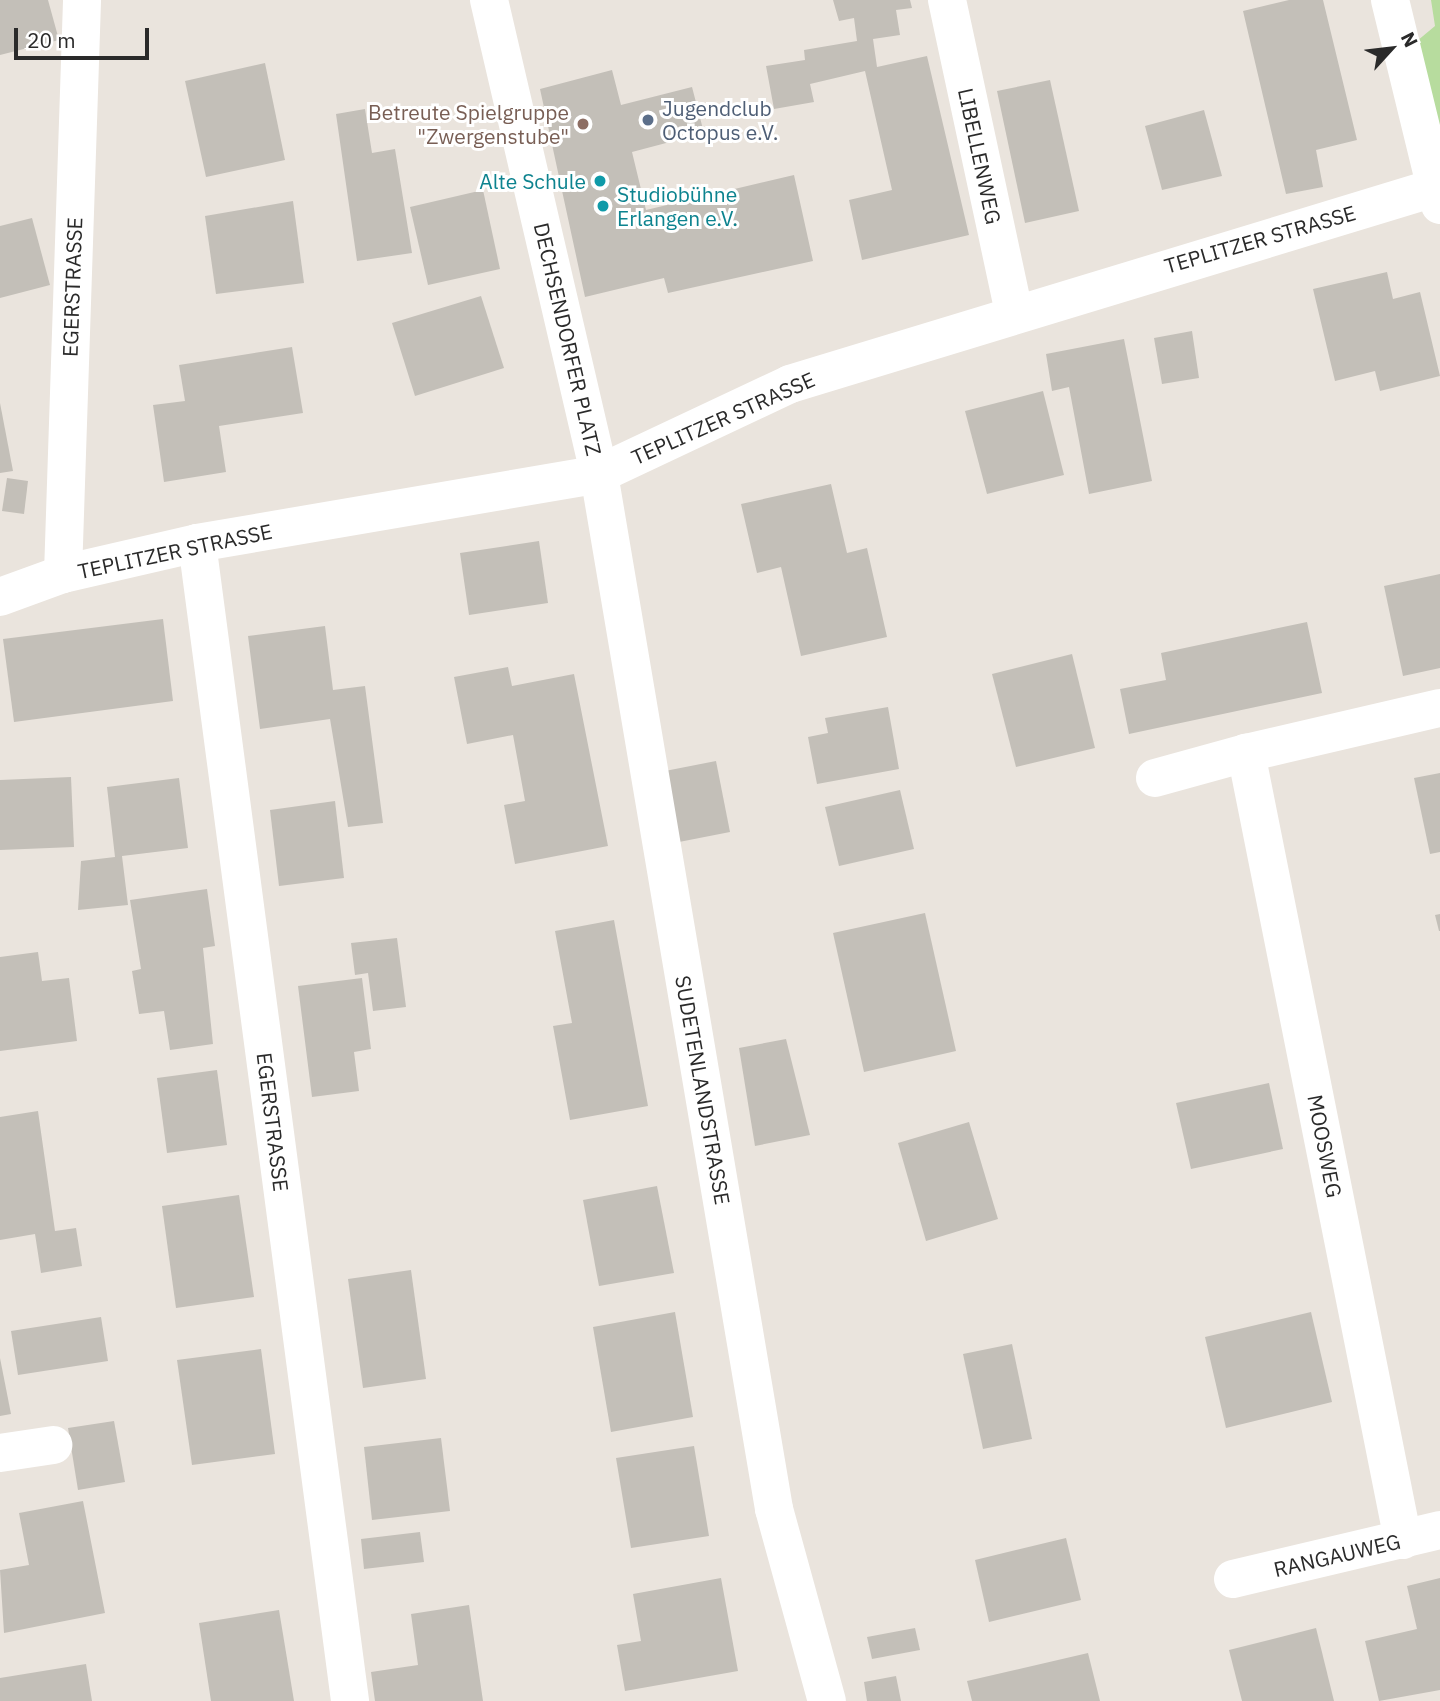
<!DOCTYPE html>
<html>
<head>
<meta charset="utf-8">
<style>
	body { margin:0 }
	#map { position:relative; width:1440px; height:1701px; overflow:hidden; background:#eae4dd; font-family:"IBM Plex Sans",sans-serif }
	div>[style] { position:absolute }
	.green>* { inset:0; background:#b7dc9e }
	.building>* { inset:0; background:#c3bfb8 }
	.minor>* { height:38px; margin:-19px; padding:0 19px; transform-origin:19px; border-radius:19px; background:#fff }
	.dots>* { width:19px; height:19px; translate:-50% -50%; box-sizing:border-box; border:4px solid #fff; border-radius:50% }
	span { translate:-50% -50%; white-space:nowrap; text-align:center; line-height:1.15; -webkit-text-stroke:6px #fff; paint-order:stroke }
	.service-label { font-size:21px; color:#4e5e75 }
	.left { translate:0 -50%; text-align:left }
	.education-label { font-size:21px; color:#785e54 }
	.right { translate:-100% -50%; text-align:right }
	.street-label { font-size:21px; color:#2a2a2a }
	.culture-label { font-size:21px; color:#0d838f }
	.north { position:absolute; left:1356px; top:14px; width:70px; height:70px; -webkit-text-stroke:5px #fff; paint-order:stroke; rotate:63deg; font-size:19px; font-weight:700; line-height:28px; text-align:center; color:#2a2a2a }
	.north::after { content:''; display:block; margin:auto; width:24px; height:32px; background:#2a2a2a; clip-path:polygon(50% 0,100% 100%,50% 72%,0 100%) }
	.scale { position:absolute; left:14px; top:28px; width:135px; height:32px; box-sizing:border-box; border:4px solid #2a2a2a; border-top:0; padding-left:9px; font-size:21px; line-height:24px; white-space:nowrap; color:#2a2a2a; -webkit-text-stroke:5px #fff; paint-order:stroke }
</style>
</head>
<body>
<div id="map">
	<div class="green">
		<i style="clip-path:polygon(1431px 0,1440px 0,1440px 149px,1417px 41px,1435px 26px)"></i>
	</div>
	<div class="building">
		<i style="clip-path:polygon(0 0,48px 0,59px 40px,0 55px)"></i>
		<i style="clip-path:polygon(833px 0,910px 0,912px 8px,896px 10px,900px 35px,873px 39px,877px 67px,927px 56px,969px 235px,862px 260px,849px 200px,892px 190px,865px 71px,810px 84px,814px 102px,774px 109px,766px 66px,805px 60px,804px 50px,857px 41px,854px 18px,839px 21px)"></i>
		<i style="clip-path:polygon(1289px 0,1323px 0,1357px 140px,1316px 150px,1323px 187px,1286px 194px,1243px 11px)"></i>
		<i style="clip-path:polygon(265px 63px,285px 160px,206px 177px,185px 81px)"></i>
		<i style="clip-path:polygon(612px 70px,621px 105px,692px 87px,704px 133px,632px 152px,646px 210px,794px 175px,813px 261px,668px 293px,664px 278px,585px 297px,540px 89px)"></i>
		<i style="clip-path:polygon(1050px 80px,1079px 211px,1025px 223px,997px 91px)"></i>
		<i style="clip-path:polygon(365px 109px,372px 153px,395px 149px,412px 253px,357px 261px,336px 114px)"></i>
		<i style="clip-path:polygon(1204px 110px,1222px 176px,1162px 190px,1145px 126px)"></i>
		<i style="clip-path:polygon(483px 190px,500px 269px,428px 285px,410px 207px)"></i>
		<i style="clip-path:polygon(293px 201px,304px 283px,216px 294px,205px 216px)"></i>
		<i style="clip-path:polygon(32px 218px,50px 285px,0 298px,0 226px)"></i>
		<i style="clip-path:polygon(1387px 272px,1393px 299px,1420px 292px,1440px 376px,1380px 391px,1375px 371px,1335px 381px,1313px 289px)"></i>
		<i style="clip-path:polygon(481px 296px,504px 368px,415px 396px,392px 323px)"></i>
		<i style="clip-path:polygon(1192px 331px,1199px 378px,1162px 384px,1154px 338px)"></i>
		<i style="clip-path:polygon(1124px 339px,1152px 481px,1089px 494px,1069px 387px,1052px 391px,1046px 354px)"></i>
		<i style="clip-path:polygon(292px 347px,303px 413px,219px 426px,226px 472px,164px 482px,153px 405px,185px 401px,179px 365px)"></i>
		<i style="clip-path:polygon(1043px 391px,1064px 475px,987px 494px,965px 411px)"></i>
		<i style="clip-path:polygon(0 403px,13px 471px,0 473px)"></i>
		<i style="clip-path:polygon(7px 478px,28px 481px,24px 514px,2px 511px)"></i>
		<i style="clip-path:polygon(831px 484px,847px 553px,867px 548px,887px 637px,801px 656px,781px 567px,757px 573px,741px 504px)"></i>
		<i style="clip-path:polygon(539px 541px,548px 603px,469px 615px,460px 553px)"></i>
		<i style="clip-path:polygon(1440px 574px,1440px 668px,1403px 676px,1384px 586px)"></i>
		<i style="clip-path:polygon(163px 619px,173px 701px,14px 722px,3px 639px)"></i>
		<i style="clip-path:polygon(1307px 622px,1322px 693px,1129px 734px,1120px 689px,1166px 680px,1161px 653px)"></i>
		<i style="clip-path:polygon(325px 626px,333px 690px,365px 686px,383px 823px,348px 827px,330px 719px,260px 729px,248px 636px)"></i>
		<i style="clip-path:polygon(1072px 654px,1095px 748px,1016px 767px,992px 674px)"></i>
		<i style="clip-path:polygon(508px 667px,512px 686px,574px 674px,608px 846px,515px 864px,504px 805px,525px 801px,513px 735px,467px 744px,454px 677px)"></i>
		<i style="clip-path:polygon(888px 707px,899px 769px,817px 784px,808px 737px,828px 733px,825px 718px)"></i>
		<i style="clip-path:polygon(716px 761px,730px 832px,679px 842px,665px 771px)"></i>
		<i style="clip-path:polygon(1440px 773px,1440px 852px,1430px 854px,1414px 778px)"></i>
		<i style="clip-path:polygon(71px 777px,74px 847px,0 850px,0 780px)"></i>
		<i style="clip-path:polygon(179px 778px,188px 848px,122px 856px,128px 905px,78px 910px,81px 861px,115px 857px,107px 787px)"></i>
		<i style="clip-path:polygon(900px 790px,914px 849px,839px 866px,825px 807px)"></i>
		<i style="clip-path:polygon(335px 801px,344px 878px,279px 886px,270px 810px)"></i>
		<i style="clip-path:polygon(207px 889px,215px 946px,203px 948px,213px 1044px,170px 1050px,164px 1011px,139px 1014px,132px 971px,141px 969px,130px 900px)"></i>
		<i style="clip-path:polygon(925px 913px,956px 1051px,864px 1072px,833px 933px)"></i>
		<i style="clip-path:polygon(1440px 914px,1440px 931px,1439px 931px,1435px 915px)"></i>
		<i style="clip-path:polygon(614px 920px,648px 1106px,570px 1120px,553px 1026px,572px 1023px,555px 931px)"></i>
		<i style="clip-path:polygon(397px 938px,406px 1007px,373px 1011px,368px 973px,355px 975px,351px 943px)"></i>
		<i style="clip-path:polygon(38px 952px,42px 981px,69px 978px,77px 1041px,0 1051px,0 957px)"></i>
		<i style="clip-path:polygon(362px 978px,371px 1049px,354px 1052px,359px 1091px,312px 1097px,298px 986px)"></i>
		<i style="clip-path:polygon(786px 1039px,810px 1135px,755px 1146px,739px 1048px)"></i>
		<i style="clip-path:polygon(217px 1070px,227px 1145px,167px 1153px,157px 1078px)"></i>
		<i style="clip-path:polygon(1269px 1083px,1283px 1149px,1191px 1169px,1176px 1103px)"></i>
		<i style="clip-path:polygon(38px 1111px,55px 1231px,76px 1228px,82px 1266px,41px 1273px,35px 1234px,0 1240px,0 1117px)"></i>
		<i style="clip-path:polygon(969px 1122px,998px 1219px,926px 1241px,898px 1143px)"></i>
		<i style="clip-path:polygon(657px 1186px,674px 1273px,599px 1286px,583px 1200px)"></i>
		<i style="clip-path:polygon(239px 1195px,254px 1297px,176px 1308px,162px 1206px)"></i>
		<i style="clip-path:polygon(411px 1270px,426px 1379px,363px 1388px,348px 1279px)"></i>
		<i style="clip-path:polygon(675px 1312px,693px 1417px,611px 1432px,593px 1327px)"></i>
		<i style="clip-path:polygon(1311px 1312px,1332px 1402px,1226px 1428px,1205px 1337px)"></i>
		<i style="clip-path:polygon(101px 1317px,108px 1361px,18px 1375px,11px 1331px)"></i>
		<i style="clip-path:polygon(1012px 1344px,1032px 1439px,983px 1449px,963px 1354px)"></i>
		<i style="clip-path:polygon(261px 1349px,275px 1454px,192px 1465px,177px 1360px)"></i>
		<i style="clip-path:polygon(0 1358px,11px 1414px,0 1416px)"></i>
		<i style="clip-path:polygon(114px 1421px,125px 1482px,78px 1490px,68px 1428px)"></i>
		<i style="clip-path:polygon(441px 1438px,450px 1511px,372px 1520px,364px 1447px)"></i>
		<i style="clip-path:polygon(694px 1446px,709px 1536px,631px 1548px,616px 1458px)"></i>
		<i style="clip-path:polygon(83px 1501px,105px 1613px,4px 1633px,0 1570px,29px 1565px,19px 1513px)"></i>
		<i style="clip-path:polygon(420px 1532px,424px 1562px,364px 1569px,361px 1539px)"></i>
		<i style="clip-path:polygon(1066px 1538px,1081px 1600px,989px 1622px,975px 1560px)"></i>
		<i style="clip-path:polygon(721px 1578px,738px 1671px,625px 1691px,617px 1645px,641px 1641px,633px 1594px)"></i>
		<i style="clip-path:polygon(1440px 1578px,1440px 1690px,1379px 1701px,1365px 1641px,1417px 1629px,1407px 1586px)"></i>
		<i style="clip-path:polygon(469px 1605px,483px 1701px,375px 1701px,371px 1672px,418px 1665px,411px 1614px)"></i>
		<i style="clip-path:polygon(279px 1610px,294px 1701px,211px 1701px,199px 1623px)"></i>
		<i style="clip-path:polygon(915px 1628px,920px 1650px,872px 1659px,867px 1637px)"></i>
		<i style="clip-path:polygon(1316px 1628px,1334px 1701px,1242px 1701px,1229px 1650px)"></i>
		<i style="clip-path:polygon(1088px 1653px,1100px 1701px,972px 1701px,967px 1681px)"></i>
		<i style="clip-path:polygon(86px 1664px,92px 1701px,0 1701px,0 1678px)"></i>
		<i style="clip-path:polygon(896px 1676px,901px 1701px,867px 1701px,864px 1682px)"></i>
	</div>
	<div class="minor">
		<i style="left:489px;top:0;width:487px;rotate:76.9deg"></i>
		<i style="left:599px;top:474px;width:1050px;rotate:80.4deg"></i>
		<i style="left:774px;top:1509px;width:199px;rotate:74.6deg"></i>
		<i style="left:947px;top:0;width:319px;rotate:77.9deg"></i>
		<i style="left:1390px;top:0;width:211px;rotate:76.3deg"></i>
		<i style="left:197px;top:543px;width:1168px;rotate:82.47deg"></i>
		<i style="left:63px;top:574px;width:574px;rotate:-88.1deg"></i>
		<i style="left:0;top:597px;width:67px;rotate:-20.1deg"></i>
		<i style="left:63px;top:574px;width:138px;rotate:-13deg"></i>
		<i style="left:197px;top:543px;width:408px;rotate:-9.7deg"></i>
		<i style="left:599px;top:474px;width:211px;rotate:-25.2deg"></i>
		<i style="left:790px;top:384px;width:673px;rotate:-16.93deg"></i>
		<i style="left:1155px;top:778px;width:94px;rotate:-15.4deg"></i>
		<i style="left:0;top:1453px;width:54px;rotate:-8.6deg"></i>
		<i style="left:1403px;top:1540px;width:803px;rotate:-101.28deg"></i>
		<i style="left:1246px;top:753px;width:199px;rotate:-13.1deg"></i>
		<i style="left:1233px;top:1579px;width:213px;rotate:-13.3deg"></i>
	</div>
	<div class="dots">
		<i style="left:648px;top:120px;background:#5c6f8a"></i>
		<i style="left:583px;top:124px;background:#8d6e63"></i>
		<i style="left:600px;top:181px;background:#0f9aa8"></i>
		<i style="left:603px;top:206px;background:#0f9aa8"></i>
	</div>
	<div class="service-label">
		<span class="left" style="left:662px;top:120px">Jugendclub<br>Octopus e.V.</span>
	</div>
	<div class="education-label">
		<span class="right" style="left:569px;top:124px">Betreute Spielgruppe<br>"Zwergenstube"</span>
	</div>
	<div class="street-label">
		<span style="left:980px;top:156px;rotate:78deg">LIBELLENWEG</span>
		<span style="left:1260px;top:239px;rotate:-16deg">TEPLITZER STRASSE</span>
		<span style="left:72px;top:287px;rotate:-88deg">EGERSTRASSE</span>
		<span style="left:568px;top:339px;rotate:77deg">DECHSENDORFER PLATZ</span>
		<span style="left:723px;top:418px;rotate:-24deg">TEPLITZER STRASSE</span>
		<span style="left:175px;top:551px;rotate:-12deg">TEPLITZER STRASSE</span>
		<span style="left:703px;top:1090px;rotate:80deg">SUDETENLANDSTRASSE</span>
		<span style="left:273px;top:1122px;rotate:83deg">EGERSTRASSE</span>
		<span style="left:1325px;top:1146px;rotate:79deg">MOOSWEG</span>
		<span style="left:1337px;top:1555px;rotate:-13deg">RANGAUWEG</span>
	</div>
	<div class="culture-label">
		<span class="right" style="left:586px;top:181px">Alte Schule</span>
		<span class="left" style="left:617px;top:206px">Studiobühne<br>Erlangen e.V.</span>
	</div>
	<div class="north">N</div>
	<div class="scale">20 m</div>
</div>
</body>
</html>
